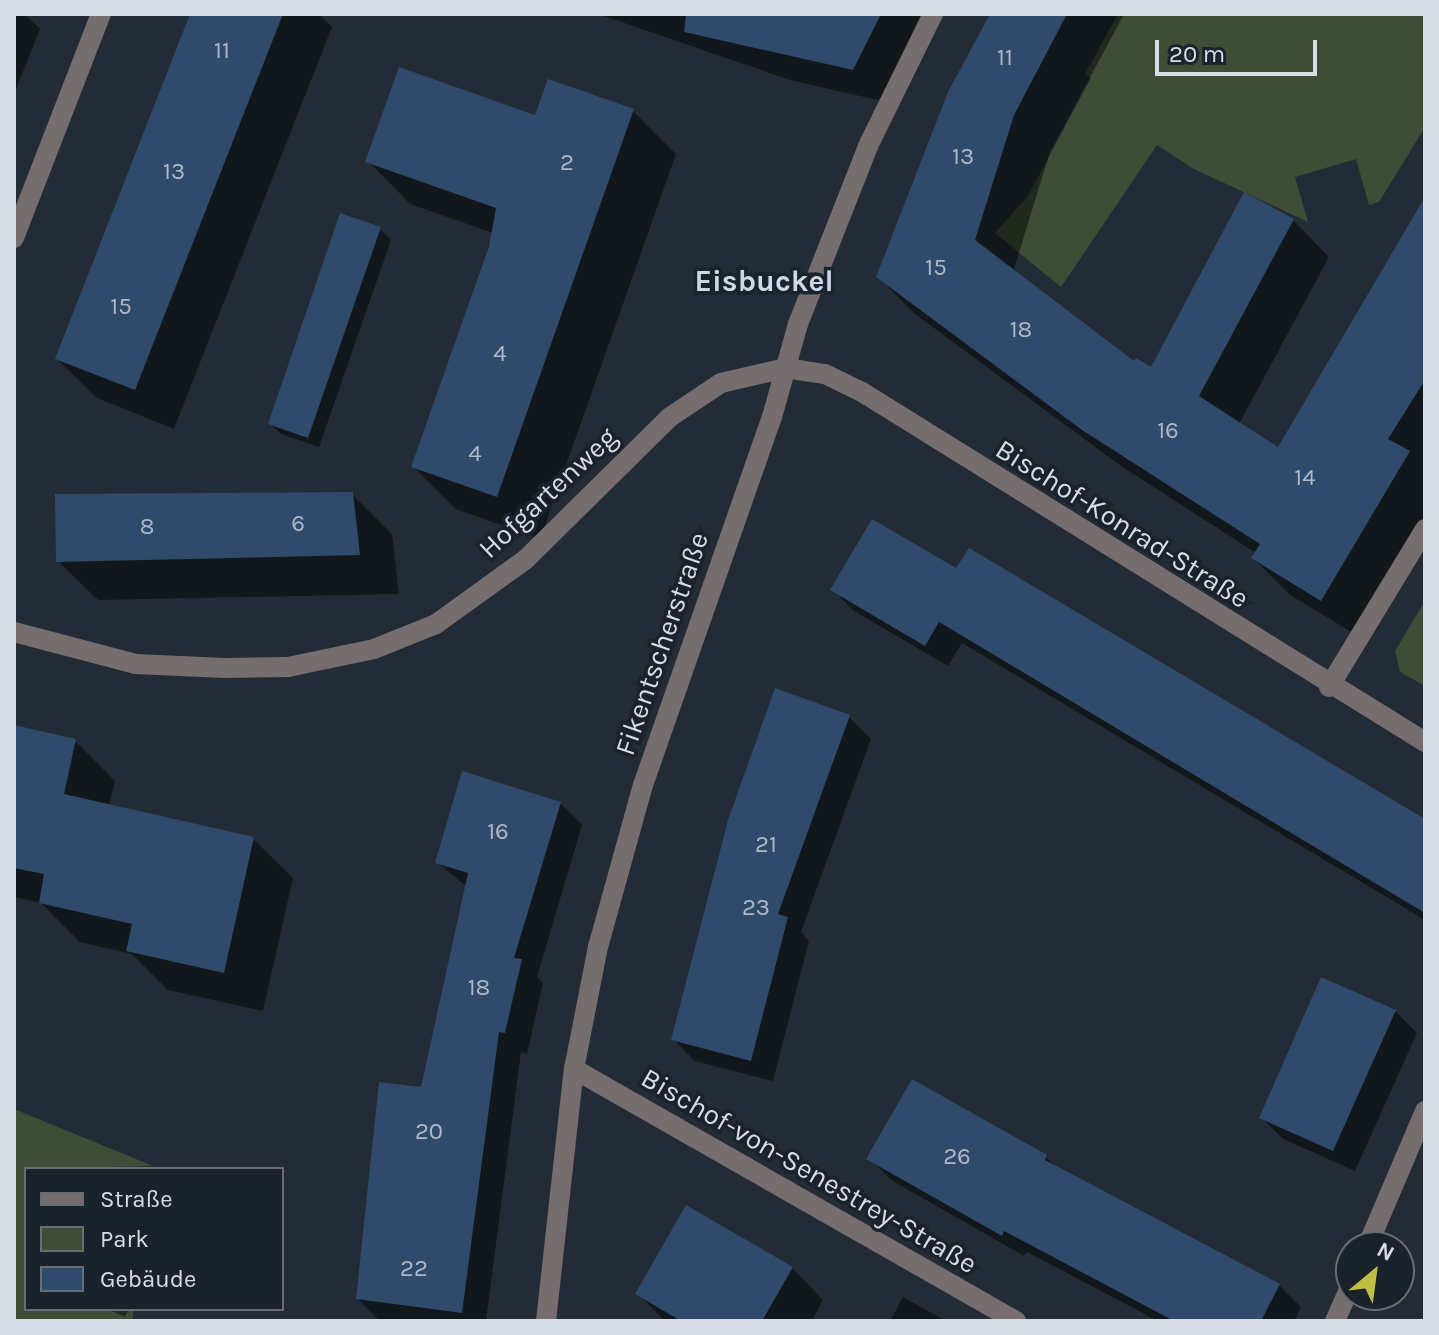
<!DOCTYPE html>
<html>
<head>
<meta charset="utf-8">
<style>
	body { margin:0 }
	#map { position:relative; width:1439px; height:1335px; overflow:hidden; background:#232c36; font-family:Karla,sans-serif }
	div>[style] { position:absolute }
	.green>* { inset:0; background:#3f4d36 }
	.shadow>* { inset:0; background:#0007 }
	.building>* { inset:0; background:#2f4a6a }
	.minor>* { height:20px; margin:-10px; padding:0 10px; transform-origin:10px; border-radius:10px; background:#756d6e }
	span { translate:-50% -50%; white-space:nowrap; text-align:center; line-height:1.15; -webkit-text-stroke:7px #1a222c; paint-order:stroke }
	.number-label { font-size:24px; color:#adb8c6 }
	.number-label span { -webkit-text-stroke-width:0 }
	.street-label { font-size:28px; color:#d7dde4 }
	.neighbourhood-label { font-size:30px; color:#ced9e7; font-weight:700 }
	.frame { position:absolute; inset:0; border:16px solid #d7dde4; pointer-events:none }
	.legend { position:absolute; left:24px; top:1167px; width:260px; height:144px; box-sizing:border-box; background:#1a222c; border:2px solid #666d76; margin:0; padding:10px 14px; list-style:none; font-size:24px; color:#d7dde4 }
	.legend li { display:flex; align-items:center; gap:16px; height:40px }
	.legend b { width:40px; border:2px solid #666d76 }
	.north { position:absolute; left:1335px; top:1231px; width:80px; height:80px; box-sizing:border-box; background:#1a222c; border:2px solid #666d76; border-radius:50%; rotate:29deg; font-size:22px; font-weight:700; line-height:32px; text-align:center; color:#d7dde4 }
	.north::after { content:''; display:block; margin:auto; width:28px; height:36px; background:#bebf42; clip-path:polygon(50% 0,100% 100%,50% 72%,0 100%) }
	.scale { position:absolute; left:1155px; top:40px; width:162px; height:36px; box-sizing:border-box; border:4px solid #d7dde4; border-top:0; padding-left:10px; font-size:24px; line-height:28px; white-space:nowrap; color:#d7dde4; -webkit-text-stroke:6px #1a222c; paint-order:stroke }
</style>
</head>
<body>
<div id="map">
	<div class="green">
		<i style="clip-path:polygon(1118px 14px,1425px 14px,1425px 127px,1379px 202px,1369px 205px,1356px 159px,1295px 177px,1308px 222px,1194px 169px,1157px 145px,1061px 287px,995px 233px,1028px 196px,1091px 78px,1085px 74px)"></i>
		<i style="clip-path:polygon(1425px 601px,1425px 686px,1400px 672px,1395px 651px)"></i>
		<i style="clip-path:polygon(14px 1109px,153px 1166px,26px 1169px,26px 1309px,134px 1309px,132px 1321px,14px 1321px)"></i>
	</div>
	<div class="shadow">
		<i style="clip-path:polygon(14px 14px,25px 14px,40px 29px,14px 94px)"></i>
		<i style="clip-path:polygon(193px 14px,319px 14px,332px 27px,174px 429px,97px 398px,57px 359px)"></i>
		<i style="clip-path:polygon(598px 14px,930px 14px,886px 102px,790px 80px)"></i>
		<i style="clip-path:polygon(992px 14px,1124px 14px,1050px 152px,1013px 272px,1135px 364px,1152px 370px,1293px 220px,1329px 257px,1239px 424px,1278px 450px,1425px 201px,1425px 523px,1358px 636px,1290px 595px,1253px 558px,1256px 553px,1121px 466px,915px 314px,878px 277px)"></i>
		<i style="clip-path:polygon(633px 111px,676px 154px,540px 539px,456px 509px,413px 466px,493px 233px,410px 204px,368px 161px,536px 118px)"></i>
		<i style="clip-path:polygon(380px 229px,391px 240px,319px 447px,281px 434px,270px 423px)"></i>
		<i style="clip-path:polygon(352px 494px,392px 534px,399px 594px,98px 600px,58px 561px)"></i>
		<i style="clip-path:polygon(957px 571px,1425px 821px,1425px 920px,962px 643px,948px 666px,854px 611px,832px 589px)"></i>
		<i style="clip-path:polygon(849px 717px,871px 739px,801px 932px,809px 941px,773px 1081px,695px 1061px,673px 1039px)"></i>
		<i style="clip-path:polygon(14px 727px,75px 741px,115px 781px,109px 806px,253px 839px,293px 878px,263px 1011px,168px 990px,132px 954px,80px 942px,41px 903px,14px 897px)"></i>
		<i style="clip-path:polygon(560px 803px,582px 825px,537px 977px,543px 983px,527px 1054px,521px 1052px,486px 1321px,380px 1321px,358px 1299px,381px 1084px,422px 1090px,467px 887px,437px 862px)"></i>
		<i style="clip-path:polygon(1395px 1011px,1417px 1033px,1355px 1171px,1283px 1139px,1261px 1117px)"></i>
		<i style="clip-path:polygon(1046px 1157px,1057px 1168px,1279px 1285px,1301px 1307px,1294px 1321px,1158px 1321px,1027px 1252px,1024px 1256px,891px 1180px,869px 1158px)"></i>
		<i style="clip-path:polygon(792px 1268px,823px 1300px,812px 1321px,665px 1321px,637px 1293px)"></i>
		<i style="clip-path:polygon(903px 1297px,946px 1321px,890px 1321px)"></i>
		<i style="clip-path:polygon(107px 1309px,129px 1309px,125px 1317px)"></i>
	</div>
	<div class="building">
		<i style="clip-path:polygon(190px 14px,283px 14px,135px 390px,55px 359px)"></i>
		<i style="clip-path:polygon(686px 14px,881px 14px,853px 70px,684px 32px)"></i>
		<i style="clip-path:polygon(990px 14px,1067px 14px,1014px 115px,975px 240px,1134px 361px,1136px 358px,1151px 367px,1244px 192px,1294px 219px,1199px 396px,1278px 447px,1425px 197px,1425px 380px,1388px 439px,1410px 451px,1321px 601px,1251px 558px,1260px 544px,1082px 430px,876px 277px,948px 92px)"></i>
		<i style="clip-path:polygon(399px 67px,535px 115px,548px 79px,634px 109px,497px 497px,411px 467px,489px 246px,496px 208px,365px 162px)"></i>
		<i style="clip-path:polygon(340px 213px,381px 227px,308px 438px,268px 424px)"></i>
		<i style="clip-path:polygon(353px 492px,360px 555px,56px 562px,55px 494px)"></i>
		<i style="clip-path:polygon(872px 519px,956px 568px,969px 548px,1425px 819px,1425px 913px,939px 622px,925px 646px,830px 590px)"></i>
		<i style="clip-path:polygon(775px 688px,850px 715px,778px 914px,788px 917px,751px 1061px,671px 1040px,728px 820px)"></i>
		<i style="clip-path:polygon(14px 725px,76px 739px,64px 794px,254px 837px,224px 973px,126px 951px,132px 924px,39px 903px,44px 874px,14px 868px)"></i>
		<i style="clip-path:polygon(462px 771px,561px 802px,514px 958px,522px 959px,505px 1033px,499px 1032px,462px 1313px,356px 1299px,379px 1082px,421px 1087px,468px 873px,435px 863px)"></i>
		<i style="clip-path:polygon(1321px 977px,1396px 1010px,1333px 1151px,1259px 1118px)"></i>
		<i style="clip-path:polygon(912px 1079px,1047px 1155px,1045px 1160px,1280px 1284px,1261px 1321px,1174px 1321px,1004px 1231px,1002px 1236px,866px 1159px)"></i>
		<i style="clip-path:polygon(686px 1205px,793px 1267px,762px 1321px,681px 1321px,635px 1294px)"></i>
	</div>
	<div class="minor">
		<i style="left:14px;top:238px;width:240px;rotate:-68.8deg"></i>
		<i style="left:14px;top:632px;width:126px;rotate:14.7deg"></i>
		<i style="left:136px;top:664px;width:88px;rotate:2.6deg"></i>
		<i style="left:224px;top:668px;width:64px;rotate:-0.9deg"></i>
		<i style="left:288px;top:667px;width:88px;rotate:-11.8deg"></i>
		<i style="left:374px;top:649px;width:67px;rotate:-22deg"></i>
		<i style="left:436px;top:624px;width:111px;rotate:-35.8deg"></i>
		<i style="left:526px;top:559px;width:202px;rotate:-44.6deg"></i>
		<i style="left:670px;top:417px;width:61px;rotate:-33.7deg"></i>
		<i style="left:721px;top:383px;width:67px;rotate:-13deg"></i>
		<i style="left:786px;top:368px;width:39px;rotate:9deg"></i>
		<i style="left:825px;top:374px;width:41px;rotate:25.9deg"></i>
		<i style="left:862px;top:392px;width:663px;rotate:31.87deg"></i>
		<i style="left:1329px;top:687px;width:185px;rotate:-58.7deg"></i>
		<i style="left:574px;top:1069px;width:509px;rotate:29.69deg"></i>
		<i style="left:1367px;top:1247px;width:148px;rotate:-66.9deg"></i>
		<i style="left:546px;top:1321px;width:254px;rotate:-83.7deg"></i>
		<i style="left:574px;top:1069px;width:124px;rotate:-78.9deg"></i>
		<i style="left:598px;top:947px;width:168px;rotate:-74.5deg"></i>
		<i style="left:643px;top:785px;width:390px;rotate:-70.7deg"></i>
		<i style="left:772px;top:417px;width:97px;rotate:-74.4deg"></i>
		<i style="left:798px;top:324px;width:191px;rotate:-68.5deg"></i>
		<i style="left:868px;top:146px;width:147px;rotate:-63.8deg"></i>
		<i style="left:1335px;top:1321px;width:39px;rotate:-66deg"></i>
	</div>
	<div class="number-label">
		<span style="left:222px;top:51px">11</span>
		<span style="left:1005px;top:58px">11</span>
		<span style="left:963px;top:157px">13</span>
		<span style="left:567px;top:163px">2</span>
		<span style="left:174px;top:172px">13</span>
		<span style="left:936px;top:268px">15</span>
		<span style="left:121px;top:307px">15</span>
		<span style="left:1021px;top:330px">18</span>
		<span style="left:500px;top:354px">4</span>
		<span style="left:1168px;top:431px">16</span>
		<span style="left:475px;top:454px">4</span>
		<span style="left:1305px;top:478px">14</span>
		<span style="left:298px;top:524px">6</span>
		<span style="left:147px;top:527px">8</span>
		<span style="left:498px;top:832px">16</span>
		<span style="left:766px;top:845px">21</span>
		<span style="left:756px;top:908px">23</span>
		<span style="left:479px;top:988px">18</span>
		<span style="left:429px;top:1132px">20</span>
		<span style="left:957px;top:1157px">26</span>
		<span style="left:414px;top:1269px">22</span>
	</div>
	<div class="street-label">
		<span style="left:548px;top:493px;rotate:-43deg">Hofgartenweg</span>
		<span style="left:1122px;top:524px;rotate:32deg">Bischof-Konrad-Straße</span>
		<span style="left:662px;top:644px;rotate:-71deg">Fikentscherstraße</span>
		<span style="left:809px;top:1171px;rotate:30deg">Bischof-von-Senestrey-Straße</span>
	</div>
	<div class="neighbourhood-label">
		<span style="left:764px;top:281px">Eisbuckel</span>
	</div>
	<div class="frame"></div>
	<ul class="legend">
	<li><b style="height:10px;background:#756d6e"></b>Straße</li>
	<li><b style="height:22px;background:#3f4d36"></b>Park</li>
	<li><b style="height:22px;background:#2f4a6a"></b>Gebäude</li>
	</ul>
	<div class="north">N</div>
	<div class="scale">20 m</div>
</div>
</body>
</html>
